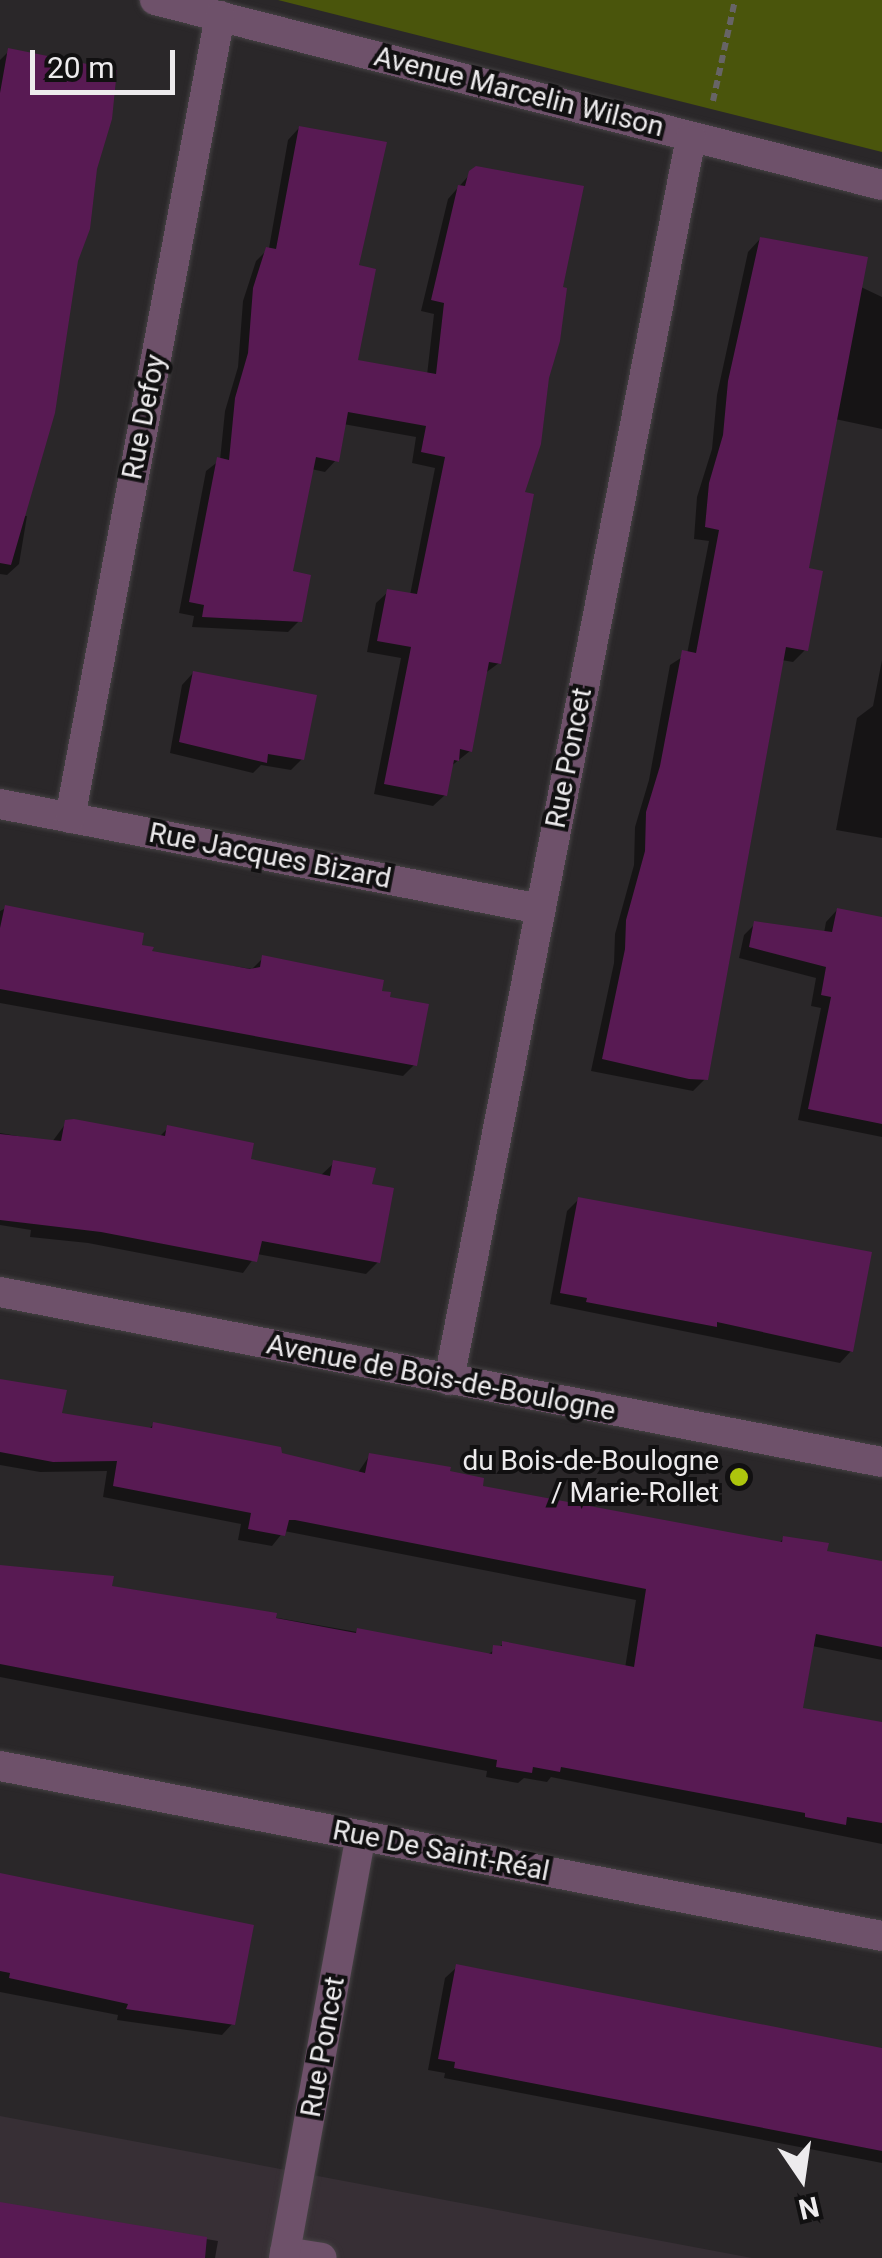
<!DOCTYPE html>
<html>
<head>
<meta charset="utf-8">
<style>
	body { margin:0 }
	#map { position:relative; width:882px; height:2258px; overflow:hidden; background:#2a2729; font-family:Roboto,sans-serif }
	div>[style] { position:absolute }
	.built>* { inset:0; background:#372f35 }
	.green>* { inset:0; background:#4a550c }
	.shadow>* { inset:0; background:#0007 }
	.building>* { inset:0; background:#581a53 }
	.path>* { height:6px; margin-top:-3px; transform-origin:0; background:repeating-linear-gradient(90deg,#676466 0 8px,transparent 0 13px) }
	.roads { filter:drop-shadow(0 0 2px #454244) drop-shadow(0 0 2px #454244) }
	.minor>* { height:30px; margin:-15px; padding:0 15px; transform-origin:15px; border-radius:15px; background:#6e516a }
	.dots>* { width:28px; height:28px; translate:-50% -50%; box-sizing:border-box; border:5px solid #111011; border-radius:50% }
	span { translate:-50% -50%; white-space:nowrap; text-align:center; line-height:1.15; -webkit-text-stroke:8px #111011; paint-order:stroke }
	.street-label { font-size:28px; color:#edebed }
	.poi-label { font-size:28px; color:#edebed }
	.right { translate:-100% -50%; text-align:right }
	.north { position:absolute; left:752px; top:2128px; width:100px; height:100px; -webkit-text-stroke:8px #111011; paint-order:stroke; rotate:167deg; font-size:28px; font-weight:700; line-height:40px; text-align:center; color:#edebed }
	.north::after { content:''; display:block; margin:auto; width:35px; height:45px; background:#edebed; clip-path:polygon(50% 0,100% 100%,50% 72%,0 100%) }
	.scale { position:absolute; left:30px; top:50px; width:145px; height:45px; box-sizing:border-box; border:5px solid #edebed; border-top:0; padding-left:12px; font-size:30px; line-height:35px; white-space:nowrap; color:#edebed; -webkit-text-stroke:8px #111011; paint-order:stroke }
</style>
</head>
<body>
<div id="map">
	<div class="built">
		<i style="clip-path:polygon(0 2116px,752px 2258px,0 2258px)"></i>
	</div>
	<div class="green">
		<i style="clip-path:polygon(278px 0,882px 0,882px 152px,711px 109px)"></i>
	</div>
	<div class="shadow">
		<i style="clip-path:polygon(9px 51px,94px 169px,22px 516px,27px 516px,19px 564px,7px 575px,0 574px,0 60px)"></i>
		<i style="clip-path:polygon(299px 128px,356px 267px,355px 362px,427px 375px,434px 314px,421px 311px,448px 199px,471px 173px,546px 377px,522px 494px,499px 663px,484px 674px,470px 751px,450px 767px,445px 795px,433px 806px,374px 794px,401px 658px,367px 652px,376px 603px,388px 592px,410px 595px,435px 468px,412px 463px,416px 437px,343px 424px,336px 460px,325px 472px,311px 469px,290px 573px,299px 621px,288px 632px,192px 627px,194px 616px,179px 613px,206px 471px,220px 460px,225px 411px,238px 367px,243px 301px,256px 261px,269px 248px,288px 140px)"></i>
		<i style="clip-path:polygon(760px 239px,882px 297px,882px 429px,835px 419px,806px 570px,805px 650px,793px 662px,781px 660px,705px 1079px,693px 1091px,591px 1071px,614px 963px,615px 934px,634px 865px,635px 827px,649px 780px,670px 665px,687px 654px,709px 541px,694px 539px,697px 497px,712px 449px,717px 395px,748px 252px)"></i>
		<i style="clip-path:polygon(882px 660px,882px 838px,836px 830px,857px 718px,873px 706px)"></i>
		<i style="clip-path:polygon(193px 673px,302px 759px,291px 770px,261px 765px,253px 773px,170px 753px,182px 685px)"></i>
		<i style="clip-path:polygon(6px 908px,149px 953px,252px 969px,263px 958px,379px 993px,414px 1065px,403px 1076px,0 1003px,0 911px)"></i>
		<i style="clip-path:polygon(837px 910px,882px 919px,882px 1137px,798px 1120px,821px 1008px,811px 1006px,816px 978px,739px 958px,744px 935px,755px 924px,824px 933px,826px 922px)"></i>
		<i style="clip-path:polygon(66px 1123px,159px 1137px,168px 1128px,248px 1161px,320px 1176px,334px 1163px,369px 1186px,378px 1262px,366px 1274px,257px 1254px,243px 1273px,88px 1243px,30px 1237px,31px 1230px,0 1225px,0 1133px,52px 1142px)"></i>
		<i style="clip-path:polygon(578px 1200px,851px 1351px,840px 1363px,550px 1304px,567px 1211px)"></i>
		<i style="clip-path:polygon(0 1379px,59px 1415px,148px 1430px,154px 1424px,357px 1474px,370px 1455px,448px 1473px,480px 1488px,778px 1544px,783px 1539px,825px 1553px,882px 1564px,882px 1660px,812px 1646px,800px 1710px,882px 1726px,882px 1844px,551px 1777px,547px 1782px,524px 1778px,518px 1783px,486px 1777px,487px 1771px,0 1677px,0 1567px,111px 1578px,109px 1588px,487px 1655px,503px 1644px,625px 1668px,636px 1600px,284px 1531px,272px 1546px,238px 1540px,241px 1524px,103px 1497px,107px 1471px,40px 1472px,0 1465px)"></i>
		<i style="clip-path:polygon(0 1874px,233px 2023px,222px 2035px,117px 2020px,118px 2015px,0 1992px)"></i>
		<i style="clip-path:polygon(457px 1967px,882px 2049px,882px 2163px,444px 2078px,445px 2073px,428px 2070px,445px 1978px)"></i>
		<i style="clip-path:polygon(0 2204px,218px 2241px,215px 2258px,0 2258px)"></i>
	</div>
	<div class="building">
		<i style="clip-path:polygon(8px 48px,117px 70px,112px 119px,97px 169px,90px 229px,78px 261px,55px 413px,11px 565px,0 563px,0 93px)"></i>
		<i style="clip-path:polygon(299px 126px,387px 142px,359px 265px,376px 269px,358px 360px,436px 374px,444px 303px,431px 300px,458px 185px,465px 186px,469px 171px,476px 166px,584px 186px,563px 287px,567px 288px,560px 341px,549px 378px,541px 444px,525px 492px,534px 494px,501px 664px,489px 662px,472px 752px,460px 749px,459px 761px,454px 760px,447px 796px,384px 784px,411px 647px,377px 641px,387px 589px,417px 594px,445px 457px,421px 452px,426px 426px,348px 412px,339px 462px,316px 457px,293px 571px,311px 575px,302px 622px,202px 617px,204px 605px,189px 602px,217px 457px,229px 460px,235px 398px,248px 353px,253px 288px,266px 247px,276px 249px)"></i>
		<i style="clip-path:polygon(760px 237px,868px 257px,809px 568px,823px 571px,808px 651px,786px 647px,708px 1080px,689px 1079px,602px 1059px,625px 949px,626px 920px,645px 851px,646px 812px,660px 766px,682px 650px,696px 653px,719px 530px,705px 527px,709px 483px,723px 435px,728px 381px)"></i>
		<i style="clip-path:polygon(193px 671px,317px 695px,304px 760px,268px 754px,267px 763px,179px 742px)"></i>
		<i style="clip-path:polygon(5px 905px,144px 933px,142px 945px,154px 947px,152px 951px,250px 969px,260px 967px,262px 955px,384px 980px,382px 991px,391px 992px,390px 997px,429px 1004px,417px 1066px,0 989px,0 928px)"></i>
		<i style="clip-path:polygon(837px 908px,882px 917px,882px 1124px,808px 1109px,831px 997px,821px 995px,826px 967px,749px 947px,754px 921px,832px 932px)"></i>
		<i style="clip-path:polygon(74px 1119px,165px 1136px,167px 1125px,254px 1143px,251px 1159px,330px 1176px,333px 1160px,376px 1168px,372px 1184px,394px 1188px,380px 1263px,262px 1241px,257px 1262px,101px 1232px,0 1220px,0 1134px,61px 1141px,65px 1120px)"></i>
		<i style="clip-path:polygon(578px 1197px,872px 1252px,853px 1352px,717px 1322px,717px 1327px,586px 1302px,587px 1298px,560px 1293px)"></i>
		<i style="clip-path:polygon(0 1379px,67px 1390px,62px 1413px,152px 1428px,153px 1422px,281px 1447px,282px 1453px,365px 1473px,369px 1453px,451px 1467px,450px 1471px,484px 1478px,483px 1486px,782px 1542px,783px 1536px,829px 1543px,827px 1551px,882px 1561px,882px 1647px,816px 1634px,803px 1708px,882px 1722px,882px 1823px,847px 1817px,846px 1825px,805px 1817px,805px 1813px,561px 1767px,560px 1772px,533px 1767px,532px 1773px,496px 1767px,497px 1760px,0 1664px,0 1565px,114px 1576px,112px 1586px,277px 1613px,276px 1618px,356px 1633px,357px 1628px,492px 1654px,493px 1645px,502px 1646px,502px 1641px,634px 1667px,646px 1589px,295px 1520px,289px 1520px,285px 1536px,248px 1529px,251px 1513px,113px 1486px,117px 1461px,53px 1462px,0 1452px)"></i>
		<i style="clip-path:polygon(0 1873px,254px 1925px,235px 2025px,126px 2009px,128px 2004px,9px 1978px,10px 1973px,0 1971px)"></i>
		<i style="clip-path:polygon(456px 1964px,882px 2048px,882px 2151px,454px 2068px,455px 2062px,438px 2059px)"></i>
		<i style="clip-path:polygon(0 2202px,207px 2237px,205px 2258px,0 2258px)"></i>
	</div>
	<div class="path">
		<i style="left:713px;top:101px;width:103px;rotate:-77.7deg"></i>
	</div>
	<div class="roads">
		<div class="minor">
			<i style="left:155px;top:0;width:750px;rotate:14.28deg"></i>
			<i style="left:0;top:804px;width:550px;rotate:11deg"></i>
			<i style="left:70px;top:818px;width:816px;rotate:-79.41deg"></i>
			<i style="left:0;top:1292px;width:898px;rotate:10.91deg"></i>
			<i style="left:449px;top:1380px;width:1266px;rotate:-78.98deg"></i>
			<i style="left:0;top:1766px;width:898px;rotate:10.91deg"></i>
			<i style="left:285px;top:2252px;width:37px;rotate:9deg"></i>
			<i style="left:284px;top:2258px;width:430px;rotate:-79.7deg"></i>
		</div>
	</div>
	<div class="dots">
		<i style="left:739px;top:1477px;background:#adc60d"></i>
	</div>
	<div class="street-label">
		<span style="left:519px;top:92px;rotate:14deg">Avenue Marcelin Wilson</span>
		<span style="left:144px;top:417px;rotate:-79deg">Rue Defoy</span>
		<span style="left:569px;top:758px;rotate:-79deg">Rue Poncet</span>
		<span style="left:270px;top:856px;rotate:11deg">Rue Jacques Bizard</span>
		<span style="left:441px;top:1378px;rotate:11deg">Avenue de Bois-de-Boulogne</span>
		<span style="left:441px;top:1851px;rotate:11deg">Rue De Saint-Réal</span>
		<span style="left:323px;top:2047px;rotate:-80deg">Rue Poncet</span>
	</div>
	<div class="poi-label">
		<span class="right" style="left:719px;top:1477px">du Bois-de-Boulogne<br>/ Marie-Rollet</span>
	</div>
	<div class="north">N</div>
	<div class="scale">20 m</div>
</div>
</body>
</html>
